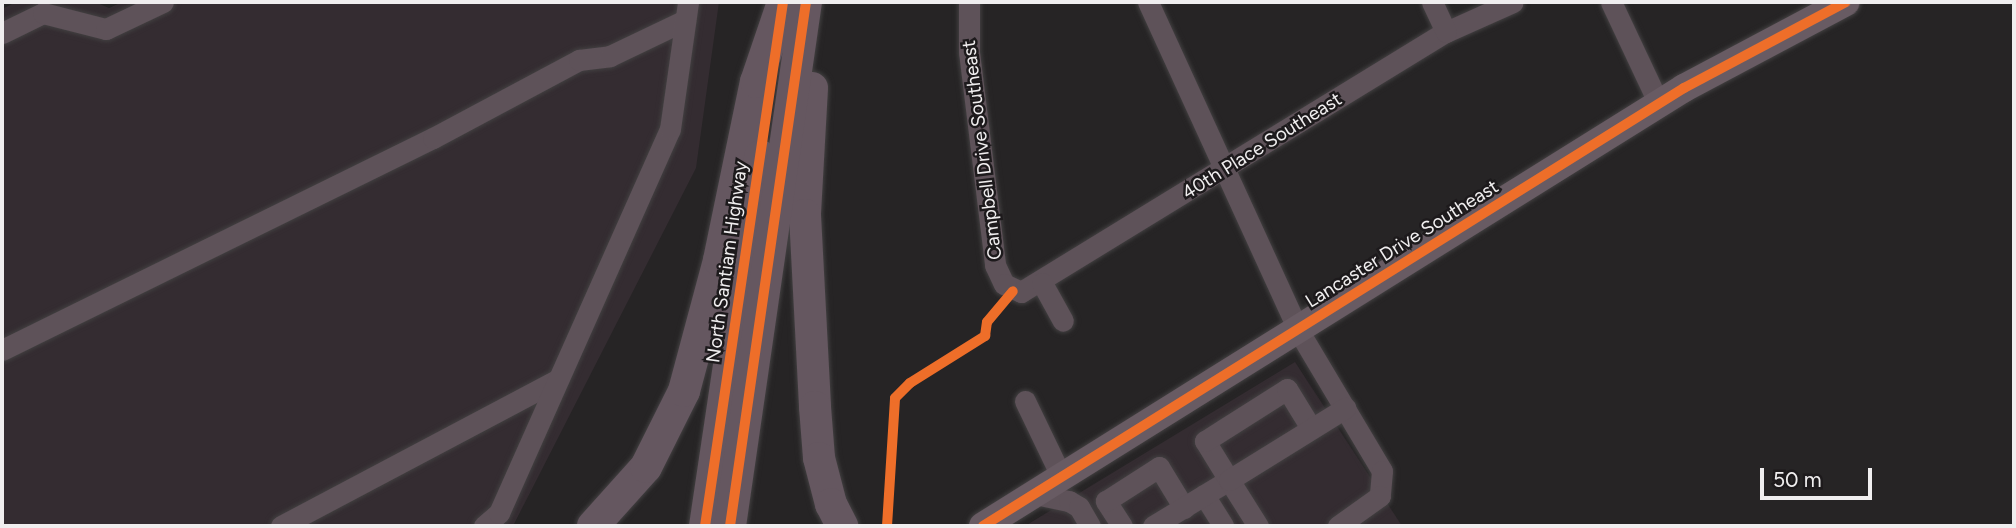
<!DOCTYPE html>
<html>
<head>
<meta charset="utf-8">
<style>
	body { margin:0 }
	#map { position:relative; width:2016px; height:528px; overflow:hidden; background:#262425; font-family:Figtree,sans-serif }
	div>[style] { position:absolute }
	.built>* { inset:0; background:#342c31 }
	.roads { filter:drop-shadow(0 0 2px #424041) drop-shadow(0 0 2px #424041) }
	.minor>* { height:21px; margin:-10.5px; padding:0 10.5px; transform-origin:10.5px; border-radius:10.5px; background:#5e5259 }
	.major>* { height:28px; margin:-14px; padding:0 14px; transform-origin:14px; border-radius:14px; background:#685b63 }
	.highway>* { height:32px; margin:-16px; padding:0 16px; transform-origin:16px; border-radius:16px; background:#655760 }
	.cycleway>* { height:10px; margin:-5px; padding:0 5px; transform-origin:5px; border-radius:5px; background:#ee6e29 }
	span { translate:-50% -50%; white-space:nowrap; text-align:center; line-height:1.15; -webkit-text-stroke:5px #1d1a1c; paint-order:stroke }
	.street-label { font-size:19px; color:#f0eeef }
	.frame { position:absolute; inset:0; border:4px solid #f0eeef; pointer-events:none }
	.scale { position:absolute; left:1760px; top:468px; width:112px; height:32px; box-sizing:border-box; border:4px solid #f0eeef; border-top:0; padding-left:9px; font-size:21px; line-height:24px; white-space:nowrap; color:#f0eeef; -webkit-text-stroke:5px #1d1a1c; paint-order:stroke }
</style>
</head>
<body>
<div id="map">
	<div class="built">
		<i style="clip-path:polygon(16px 2px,95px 2px,109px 8px,122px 2px,719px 2px,696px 168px,513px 526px,2px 526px,2px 9px)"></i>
		<i style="clip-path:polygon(1295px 362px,1402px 526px,1025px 526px)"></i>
	</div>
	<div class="roads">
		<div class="minor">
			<i style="left:969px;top:2px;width:50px;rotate:90deg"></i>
			<i style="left:969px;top:52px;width:215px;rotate:83deg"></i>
			<i style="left:995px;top:265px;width:21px;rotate:65deg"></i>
			<i style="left:1004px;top:284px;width:19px;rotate:25deg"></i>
			<i style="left:1021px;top:292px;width:498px;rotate:-31.5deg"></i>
			<i style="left:1446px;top:32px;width:73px;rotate:-24.1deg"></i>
			<i style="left:1148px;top:2px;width:361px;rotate:65.4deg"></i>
			<i style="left:1298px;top:330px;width:164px;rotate:59.2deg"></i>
			<i style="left:1382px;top:471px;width:25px;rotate:95deg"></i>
			<i style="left:1380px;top:496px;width:52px;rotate:144.5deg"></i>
			<i style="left:1432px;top:2px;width:33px;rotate:65deg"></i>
			<i style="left:1611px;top:2px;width:113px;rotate:64.8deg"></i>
			<i style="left:2px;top:33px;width:46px;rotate:-26deg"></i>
			<i style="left:43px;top:13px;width:65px;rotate:14.3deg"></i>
			<i style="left:106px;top:29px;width:63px;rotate:-25.3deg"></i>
			<i style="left:1042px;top:283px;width:43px;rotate:61.1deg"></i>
			<i style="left:2px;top:350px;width:480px;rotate:-26.2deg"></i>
			<i style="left:433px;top:138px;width:166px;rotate:-28.1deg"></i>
			<i style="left:579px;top:60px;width:31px;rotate:-7deg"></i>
			<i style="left:610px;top:56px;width:83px;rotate:-25.6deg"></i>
			<i style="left:1025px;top:401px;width:85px;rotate:64.3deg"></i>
			<i style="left:1035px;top:494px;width:35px;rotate:12deg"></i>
			<i style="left:1069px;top:501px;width:12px;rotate:31deg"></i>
			<i style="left:1079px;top:507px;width:22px;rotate:60deg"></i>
			<i style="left:1204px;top:495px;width:36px;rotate:58deg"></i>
			<i style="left:281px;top:526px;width:312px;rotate:-27.9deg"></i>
			<i style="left:484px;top:526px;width:20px;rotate:-41deg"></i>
			<i style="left:499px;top:513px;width:420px;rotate:-66deg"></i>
			<i style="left:670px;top:129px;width:128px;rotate:-81.9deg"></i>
			<i style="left:1122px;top:526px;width:30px;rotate:-123deg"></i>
			<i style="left:1106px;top:501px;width:63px;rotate:-32.7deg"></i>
			<i style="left:1159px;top:467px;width:48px;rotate:58.6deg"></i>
			<i style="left:1153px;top:526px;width:89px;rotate:-31.2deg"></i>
			<i style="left:1229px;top:480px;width:46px;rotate:-121.6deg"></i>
			<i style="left:1205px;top:441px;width:97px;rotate:-32.4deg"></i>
			<i style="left:1287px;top:389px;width:46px;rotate:58.4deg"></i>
			<i style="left:1258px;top:526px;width:54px;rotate:-122.2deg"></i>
			<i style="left:1229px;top:480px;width:137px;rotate:-31.8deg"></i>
		</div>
		<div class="major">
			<i style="left:983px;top:526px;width:827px;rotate:-32deg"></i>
			<i style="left:1684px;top:88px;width:183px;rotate:-28deg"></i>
		</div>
		<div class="highway">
			<i style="left:812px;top:88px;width:127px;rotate:93.2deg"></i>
			<i style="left:805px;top:215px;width:192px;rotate:87deg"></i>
			<i style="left:815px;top:407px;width:51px;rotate:85.5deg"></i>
			<i style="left:819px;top:458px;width:48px;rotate:75.4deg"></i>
			<i style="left:831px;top:504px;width:25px;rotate:63deg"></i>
			<i style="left:593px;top:526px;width:79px;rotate:-48.1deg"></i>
			<i style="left:646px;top:467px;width:85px;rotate:-63.4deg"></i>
			<i style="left:684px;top:391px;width:136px;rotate:-75deg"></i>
			<i style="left:719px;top:260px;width:182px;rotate:-78.3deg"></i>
			<i style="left:756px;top:82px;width:81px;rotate:-71.3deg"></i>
			<i style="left:705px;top:526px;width:374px;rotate:-81.5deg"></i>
			<i style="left:730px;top:526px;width:529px;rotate:-81.75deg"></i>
		</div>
	</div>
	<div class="cycleway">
		<i style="left:705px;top:526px;width:530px;rotate:-81.53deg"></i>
		<i style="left:730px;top:526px;width:529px;rotate:-81.75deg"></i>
		<i style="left:887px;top:526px;width:128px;rotate:-86.4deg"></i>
		<i style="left:895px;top:398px;width:21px;rotate:-45deg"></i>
		<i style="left:910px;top:383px;width:89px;rotate:-32.1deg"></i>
		<i style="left:985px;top:336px;width:14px;rotate:-82deg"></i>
		<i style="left:987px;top:322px;width:40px;rotate:-50deg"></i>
		<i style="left:983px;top:526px;width:827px;rotate:-32deg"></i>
		<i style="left:1684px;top:88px;width:183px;rotate:-28deg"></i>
	</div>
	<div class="street-label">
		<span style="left:1262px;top:146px;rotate:-32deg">40th Place Southeast</span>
		<span style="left:982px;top:150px;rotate:-97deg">Campbell Drive Southeast</span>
		<span style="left:1402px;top:244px;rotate:-32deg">Lancaster Drive Southeast</span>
		<span style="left:727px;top:262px;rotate:-82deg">North Santiam Highway</span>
	</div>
	<div class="frame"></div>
	<div class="scale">50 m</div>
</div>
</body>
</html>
